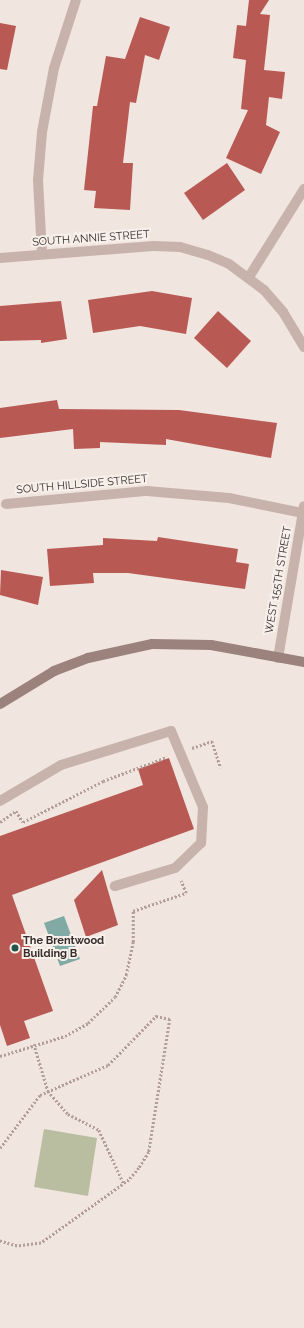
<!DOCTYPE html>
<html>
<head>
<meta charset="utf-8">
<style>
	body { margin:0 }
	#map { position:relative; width:304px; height:1328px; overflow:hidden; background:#f0e5df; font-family:Raleway,sans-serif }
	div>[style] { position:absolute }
	.green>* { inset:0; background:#b9bea0 }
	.water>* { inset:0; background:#81aaa4 }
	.building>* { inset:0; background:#b95954 }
	.path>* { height:2.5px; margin-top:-1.25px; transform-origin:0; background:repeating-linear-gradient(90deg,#b39d96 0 2px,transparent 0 4px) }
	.lane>* { height:10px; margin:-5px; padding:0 5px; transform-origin:5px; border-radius:5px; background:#c7b3ac }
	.street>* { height:10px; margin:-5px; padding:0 5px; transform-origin:5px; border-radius:5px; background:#c7b3ac }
	.secondary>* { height:10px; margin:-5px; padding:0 5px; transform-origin:5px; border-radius:5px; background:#9b827d }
	.dots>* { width:11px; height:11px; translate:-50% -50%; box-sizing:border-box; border:2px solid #f8f0eb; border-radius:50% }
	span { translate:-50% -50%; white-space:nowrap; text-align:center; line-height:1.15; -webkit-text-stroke:4px #f8f0eb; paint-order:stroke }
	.street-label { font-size:11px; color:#362c2a }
	.poi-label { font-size:11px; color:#362c2a; font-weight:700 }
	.left { translate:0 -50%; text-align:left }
</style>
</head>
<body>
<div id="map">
	<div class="green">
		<i style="clip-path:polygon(44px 1129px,97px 1138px,88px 1196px,34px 1187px)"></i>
	</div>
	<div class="water">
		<i style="clip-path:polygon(64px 916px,80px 959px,60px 966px,44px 923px)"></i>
	</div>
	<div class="building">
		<i style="clip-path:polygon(249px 0,269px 0,260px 14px,270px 15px,264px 70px,285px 72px,282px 99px,269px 97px,266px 125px,280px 132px,261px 174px,226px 158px,248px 110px,241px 109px,246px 60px,233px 58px,237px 25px,246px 26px)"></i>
		<i style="clip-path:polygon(140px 17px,170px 27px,159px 60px,145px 55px,136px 103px,130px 102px,123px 163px,133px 163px,130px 210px,94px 208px,96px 191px,84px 190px,93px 106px,97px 106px,106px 56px,125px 59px)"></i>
		<i style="clip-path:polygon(0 23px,16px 26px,7px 70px,0 69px)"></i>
		<i style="clip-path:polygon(227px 163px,245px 190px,203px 220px,184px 193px)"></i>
		<i style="clip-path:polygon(152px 291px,192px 298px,186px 334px,140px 326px,93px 333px,88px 300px)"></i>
		<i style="clip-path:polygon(61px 301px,67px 339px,41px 343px,41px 340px,0 341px,0 306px)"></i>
		<i style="clip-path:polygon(218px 311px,251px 341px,227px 368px,194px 338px)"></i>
		<i style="clip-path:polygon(57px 400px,59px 409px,179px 410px,277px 423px,271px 458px,166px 439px,166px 445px,100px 442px,100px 448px,74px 449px,73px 429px,0 438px,0 408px)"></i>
		<i style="clip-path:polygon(158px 537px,238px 549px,236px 562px,249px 564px,245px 589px,128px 573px,93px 573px,94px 583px,50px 586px,47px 549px,103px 545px,103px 538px,157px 541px)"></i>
		<i style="clip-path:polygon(1px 570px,43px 577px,38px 605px,0 595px)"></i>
		<i style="clip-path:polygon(169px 758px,194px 829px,12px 895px,53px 1011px,24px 1021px,30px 1038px,7px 1046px,0 1025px,0 836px,143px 785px,138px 769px)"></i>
		<i style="clip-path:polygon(102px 870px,118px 925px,86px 937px,74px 900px)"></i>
	</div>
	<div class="path">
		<i style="left:192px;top:748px;width:21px;rotate:-19deg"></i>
		<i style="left:212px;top:741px;width:28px;rotate:72deg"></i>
		<i style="left:0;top:822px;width:19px;rotate:-35deg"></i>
		<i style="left:16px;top:811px;width:13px;rotate:58deg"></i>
		<i style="left:23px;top:822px;width:90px;rotate:-27.1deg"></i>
		<i style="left:103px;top:781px;width:68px;rotate:-20.6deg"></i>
		<i style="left:34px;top:1044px;width:49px;rotate:73.4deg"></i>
		<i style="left:48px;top:1091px;width:30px;rotate:49deg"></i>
		<i style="left:68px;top:1114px;width:35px;rotate:27deg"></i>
		<i style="left:99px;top:1130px;width:60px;rotate:65.2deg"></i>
		<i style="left:0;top:1056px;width:68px;rotate:-17.1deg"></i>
		<i style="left:65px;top:1036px;width:26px;rotate:-29deg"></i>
		<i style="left:88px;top:1023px;width:37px;rotate:-44deg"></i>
		<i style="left:115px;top:997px;width:25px;rotate:-63deg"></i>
		<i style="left:126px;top:975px;width:34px;rotate:-78deg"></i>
		<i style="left:133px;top:942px;width:31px;rotate:-90deg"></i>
		<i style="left:133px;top:911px;width:56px;rotate:-18.8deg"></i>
		<i style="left:186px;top:893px;width:13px;rotate:-113deg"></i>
		<i style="left:0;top:1148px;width:66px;rotate:-53deg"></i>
		<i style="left:40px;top:1095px;width:74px;rotate:-23.8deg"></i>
		<i style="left:108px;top:1065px;width:69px;rotate:-45.6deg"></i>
		<i style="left:156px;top:1016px;width:14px;rotate:12deg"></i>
		<i style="left:170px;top:1019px;width:135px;rotate:99deg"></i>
		<i style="left:149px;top:1152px;width:19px;rotate:122deg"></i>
		<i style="left:139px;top:1168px;width:16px;rotate:130deg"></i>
		<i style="left:129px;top:1180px;width:108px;rotate:144.4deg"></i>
		<i style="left:41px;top:1243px;width:24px;rotate:173deg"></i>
		<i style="left:17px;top:1246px;width:18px;rotate:-164deg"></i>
	</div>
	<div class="lane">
		<i style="left:0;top:801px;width:71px;rotate:-30.5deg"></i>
		<i style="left:61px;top:765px;width:115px;rotate:-17.2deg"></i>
		<i style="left:171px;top:731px;width:82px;rotate:67.2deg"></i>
		<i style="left:203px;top:807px;width:36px;rotate:93deg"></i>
		<i style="left:201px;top:843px;width:36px;rotate:136deg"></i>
		<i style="left:175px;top:868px;width:63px;rotate:163.3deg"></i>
	</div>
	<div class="street">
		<i style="left:42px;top:254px;width:74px;rotate:-93.1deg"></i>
		<i style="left:38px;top:180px;width:48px;rotate:-85.2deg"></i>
		<i style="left:42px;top:132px;width:65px;rotate:-79.4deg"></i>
		<i style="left:54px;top:68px;width:71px;rotate:-72.1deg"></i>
		<i style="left:0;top:258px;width:154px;rotate:-4.5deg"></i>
		<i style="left:154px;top:246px;width:26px;rotate:2deg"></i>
		<i style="left:180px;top:247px;width:29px;rotate:16deg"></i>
		<i style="left:208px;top:255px;width:23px;rotate:23deg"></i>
		<i style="left:229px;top:264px;width:44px;rotate:36.6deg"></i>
		<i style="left:264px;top:290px;width:29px;rotate:49deg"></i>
		<i style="left:283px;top:312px;width:41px;rotate:59deg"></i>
		<i style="left:249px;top:277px;width:104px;rotate:-58deg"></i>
		<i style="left:6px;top:504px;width:142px;rotate:-5.3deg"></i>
		<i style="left:147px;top:491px;width:82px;rotate:4.9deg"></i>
		<i style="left:229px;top:498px;width:76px;rotate:11.5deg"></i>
		<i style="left:278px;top:658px;width:154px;rotate:-80.3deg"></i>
	</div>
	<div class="secondary">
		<i style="left:0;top:704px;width:63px;rotate:-31.4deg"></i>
		<i style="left:54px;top:671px;width:36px;rotate:-21deg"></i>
		<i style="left:88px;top:658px;width:66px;rotate:-12.3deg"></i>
		<i style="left:152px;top:644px;width:59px;rotate:1deg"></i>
		<i style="left:211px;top:645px;width:95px;rotate:10.4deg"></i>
	</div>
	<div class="dots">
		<i style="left:15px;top:948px;background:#24534d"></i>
	</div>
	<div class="street-label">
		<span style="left:91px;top:239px;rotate:-4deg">SOUTH ANNIE STREET</span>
		<span style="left:82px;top:485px;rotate:-5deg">SOUTH HILLSIDE STREET</span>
		<span style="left:279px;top:580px;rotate:-80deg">WEST 155TH STREET</span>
	</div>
	<div class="poi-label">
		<span class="left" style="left:23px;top:948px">The Brentwood<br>Building B</span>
	</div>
</div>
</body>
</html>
